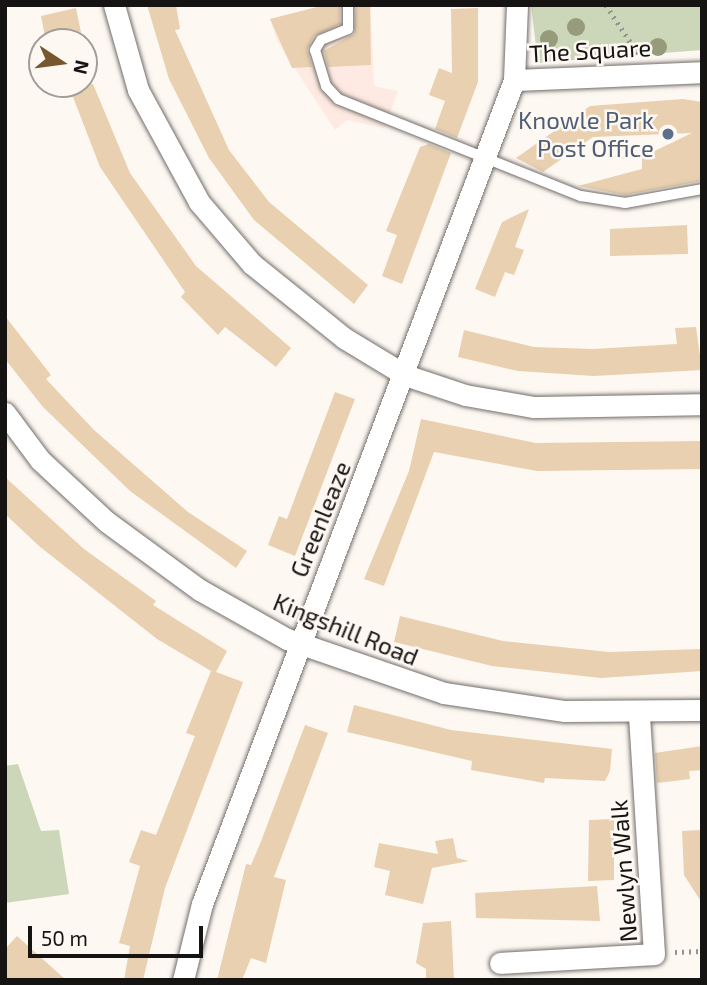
<!DOCTYPE html>
<html>
<head>
<meta charset="utf-8">
<style>
	body { margin:0 }
	#map { position:relative; width:707px; height:985px; overflow:hidden; background:#fef8f3; font-family:"Exo 2",sans-serif }
	div>[style] { position:absolute }
	.commercial>* { inset:0; background:#ffeae3 }
	.green>* { inset:0; background:#cbd7b8 }
	.building>* { inset:0; background:#e8d0b0 }
	.path>* { height:4.5px; margin-top:-2.25px; transform-origin:0; background:repeating-linear-gradient(90deg,#97938f 0 2px,transparent 0 7px) }
	.roads { filter:drop-shadow(0 0 2px #736e6a) drop-shadow(0 0 2px #736e6a) }
	.service>* { height:10px; margin:-5px; padding:0 5px; transform-origin:5px; border-radius:5px; background:#fff }
	.minor>* { height:21px; margin:-10.5px; padding:0 10.5px; transform-origin:10.5px; border-radius:10.5px; background:#fff }
	.trees>* { width:18px; height:18px; margin:-9px; border-radius:50%; background:#959b7b }
	.dots>* { width:19px; height:19px; translate:-50% -50%; box-sizing:border-box; border:4px solid #fef8f3; border-radius:50% }
	span { translate:-50% -50%; white-space:nowrap; text-align:center; line-height:1.15; -webkit-text-stroke:5px #fef8f3; paint-order:stroke }
	.street-label { font-size:24px; color:#161412 }
	.service-label { font-size:24px; color:#4e5e75 }
	.right { translate:-100% -50%; text-align:right }
	.frame { position:absolute; inset:0; border:7px solid #161412; pointer-events:none }
	.north { position:absolute; left:28px; top:28px; width:70px; height:70px; box-sizing:border-box; background:#fef8f3; border:2px solid #a19d99; border-radius:50%; rotate:103deg; font-size:19px; font-weight:700; line-height:28px; text-align:center; color:#161412 }
	.north::after { content:''; display:block; margin:auto; width:24px; height:32px; background:#77572d; clip-path:polygon(50% 0,100% 100%,50% 72%,0 100%) }
	.scale { position:absolute; left:28px; top:926px; width:175px; height:32px; box-sizing:border-box; border:4px solid #161412; border-top:0; padding-left:9px; font-size:21px; line-height:24px; white-space:nowrap; color:#161412; -webkit-text-stroke:5px #fef8f3; paint-order:stroke }
</style>
</head>
<body>
<div id="map">
	<div class="commercial">
		<i style="clip-path:polygon(325px 5px,371px 5px,374px 86px,398px 91px,384px 128px,347px 120px,335px 130px,277px 41px,270px 19px)"></i>
	</div>
	<div class="green">
		<i style="clip-path:polygon(531px 5px,702px 5px,702px 50px,538px 63px)"></i>
		<i style="clip-path:polygon(18px 764px,41px 831px,59px 830px,69px 894px,5px 903px,5px 766px)"></i>
	</div>
	<div class="building">
		<i style="clip-path:polygon(147px 5px,176px 5px,180px 29px,175px 30px,229px 150px,269px 202px,368px 285px,354px 304px,254px 220px,209px 158px,169px 79px)"></i>
		<i style="clip-path:polygon(325px 5px,340px 5px,340px 24px,314px 36px,307px 50px,312px 67px,292px 68px,270px 19px)"></i>
		<i style="clip-path:polygon(356px 5px,370px 5px,371px 65px,328px 67px,324px 51px,354px 34px)"></i>
		<i style="clip-path:polygon(76px 8px,83px 42px,46px 42px,41px 16px)"></i>
		<i style="clip-path:polygon(478px 8px,478px 82px,457px 138px,435px 129px,445px 101px,429px 95px,439px 68px,452px 73px,451px 9px)"></i>
		<i style="clip-path:polygon(68px 84px,93px 84px,130px 173px,196px 266px,291px 348px,276px 367px,225px 327px,218px 335px,181px 297px,185px 292px,100px 167px)"></i>
		<i style="clip-path:polygon(683px 99px,702px 102px,702px 181px,625px 195px,578px 186px,642px 169px,642px 157px,692px 133px,593px 137px,543px 172px,516px 158px,590px 106px)"></i>
		<i style="clip-path:polygon(429px 144px,451px 153px,402px 284px,382px 276px,397px 235px,386px 231px,420px 147px)"></i>
		<i style="clip-path:polygon(529px 209px,515px 247px,524px 250px,514px 275px,505px 272px,495px 297px,475px 289px,502px 222px)"></i>
		<i style="clip-path:polygon(687px 225px,688px 254px,610px 256px,610px 229px)"></i>
		<i style="clip-path:polygon(5px 316px,51px 375px,46px 379px,94px 430px,188px 512px,247px 551px,236px 568px,130px 491px,43px 407px,5px 359px)"></i>
		<i style="clip-path:polygon(696px 327px,702px 370px,594px 376px,518px 371px,458px 357px,464px 330px,534px 347px,593px 349px,677px 344px,675px 328px)"></i>
		<i style="clip-path:polygon(335px 392px,355px 399px,295px 556px,268px 545px,279px 516px,287px 519px)"></i>
		<i style="clip-path:polygon(421px 419px,536px 443px,702px 441px,702px 469px,537px 471px,434px 452px,384px 586px,364px 579px,409px 471px)"></i>
		<i style="clip-path:polygon(5px 477px,84px 549px,156px 601px,153px 605px,227px 651px,216px 672px,243px 682px,165px 888px,143px 980px,124px 980px,130px 946px,119px 943px,140px 866px,129px 862px,141px 830px,156px 835px,195px 736px,186px 733px,211px 671px,157px 639px,39px 546px,5px 514px)"></i>
		<i style="clip-path:polygon(400px 616px,503px 641px,609px 652px,702px 649px,702px 671px,601px 678px,492px 666px,394px 642px)"></i>
		<i style="clip-path:polygon(354px 705px,451px 730px,612px 749px,610px 771px,605px 781px,545px 778px,544px 783px,471px 770px,472px 761px,347px 732px)"></i>
		<i style="clip-path:polygon(305px 725px,328px 733px,274px 877px,286px 880px,266px 963px,251px 958px,242px 980px,217px 980px,246px 864px,251px 865px,260px 844px)"></i>
		<i style="clip-path:polygon(702px 746px,702px 770px,689px 771px,690px 779px,657px 783px,655px 753px)"></i>
		<i style="clip-path:polygon(614px 819px,614px 880px,588px 881px,589px 820px)"></i>
		<i style="clip-path:polygon(702px 830px,702px 903px,684px 875px,682px 831px)"></i>
		<i style="clip-path:polygon(453px 838px,457px 858px,469px 861px,432px 868px,423px 904px,385px 895px,390px 871px,374px 867px,379px 843px,438px 854px,435px 841px)"></i>
		<i style="clip-path:polygon(597px 886px,600px 921px,476px 918px,475px 893px)"></i>
		<i style="clip-path:polygon(451px 921px,454px 980px,426px 980px,426px 969px,416px 963px,423px 923px)"></i>
		<i style="clip-path:polygon(17px 936px,66px 980px,5px 980px,5px 949px)"></i>
	</div>
	<div class="path">
		<i style="left:606px;top:5px;width:60px;rotate:56.6deg"></i>
		<i style="left:675px;top:952px;width:27px;rotate:-2deg"></i>
	</div>
	<div class="roads">
		<div class="service">
			<i style="left:348px;top:5px;width:24px;rotate:90deg"></i>
			<i style="left:348px;top:29px;width:29px;rotate:158deg"></i>
			<i style="left:321px;top:40px;width:12px;rotate:121deg"></i>
			<i style="left:315px;top:50px;width:38px;rotate:73deg"></i>
			<i style="left:326px;top:86px;width:18px;rotate:47deg"></i>
			<i style="left:338px;top:99px;width:262px;rotate:21.8deg"></i>
			<i style="left:581px;top:196px;width:45px;rotate:9deg"></i>
			<i style="left:625px;top:203px;width:78px;rotate:-10.3deg"></i>
		</div>
		<div class="minor">
			<i style="left:114px;top:5px;width:88px;rotate:74.2deg"></i>
			<i style="left:138px;top:90px;width:128px;rotate:61.4deg"></i>
			<i style="left:199px;top:202px;width:82px;rotate:49.5deg"></i>
			<i style="left:252px;top:264px;width:118px;rotate:38.8deg"></i>
			<i style="left:344px;top:338px;width:71px;rotate:31.2deg"></i>
			<i style="left:405px;top:375px;width:63px;rotate:18.4deg"></i>
			<i style="left:465px;top:395px;width:70px;rotate:9.9deg"></i>
			<i style="left:534px;top:407px;width:168px;rotate:-1deg"></i>
			<i style="left:517px;top:5px;width:75px;rotate:92.3deg"></i>
			<i style="left:514px;top:80px;width:188px;rotate:-2.4deg"></i>
			<i style="left:5px;top:413px;width:59px;rotate:53.3deg"></i>
			<i style="left:40px;top:460px;width:91px;rotate:42.8deg"></i>
			<i style="left:107px;top:522px;width:115px;rotate:36.2deg"></i>
			<i style="left:200px;top:590px;width:100px;rotate:29.4deg"></i>
			<i style="left:287px;top:639px;width:166px;rotate:19deg"></i>
			<i style="left:444px;top:693px;width:122px;rotate:8.5deg"></i>
			<i style="left:565px;top:711px;width:137px;rotate:-0.4deg"></i>
			<i style="left:500px;top:963px;width:154px;rotate:-3.3deg"></i>
			<i style="left:654px;top:954px;width:239px;rotate:-93.6deg"></i>
			<i style="left:183px;top:980px;width:78px;rotate:-76deg"></i>
			<i style="left:202px;top:904px;width:881px;rotate:-69.26deg"></i>
		</div>
	</div>
	<div class="trees">
		<i style="left:576px;top:27px"></i>
		<i style="left:549px;top:39px"></i>
		<i style="left:658px;top:47px"></i>
	</div>
	<div class="dots">
		<i style="left:668px;top:134px;background:#5c6f8a"></i>
	</div>
	<div class="street-label">
		<span style="left:590px;top:50px;rotate:-3deg">The Square</span>
		<span style="left:320px;top:519px;rotate:-68deg">Greenleaze</span>
		<span style="left:346px;top:629px;rotate:22deg">Kingshill Road</span>
		<span style="left:623px;top:871px;rotate:-94deg">Newlyn Walk</span>
	</div>
	<div class="service-label">
		<span class="right" style="left:654px;top:134px">Knowle Park<br>Post Office</span>
	</div>
	<div class="frame"></div>
	<div class="north">N</div>
	<div class="scale">50 m</div>
</div>
</body>
</html>
